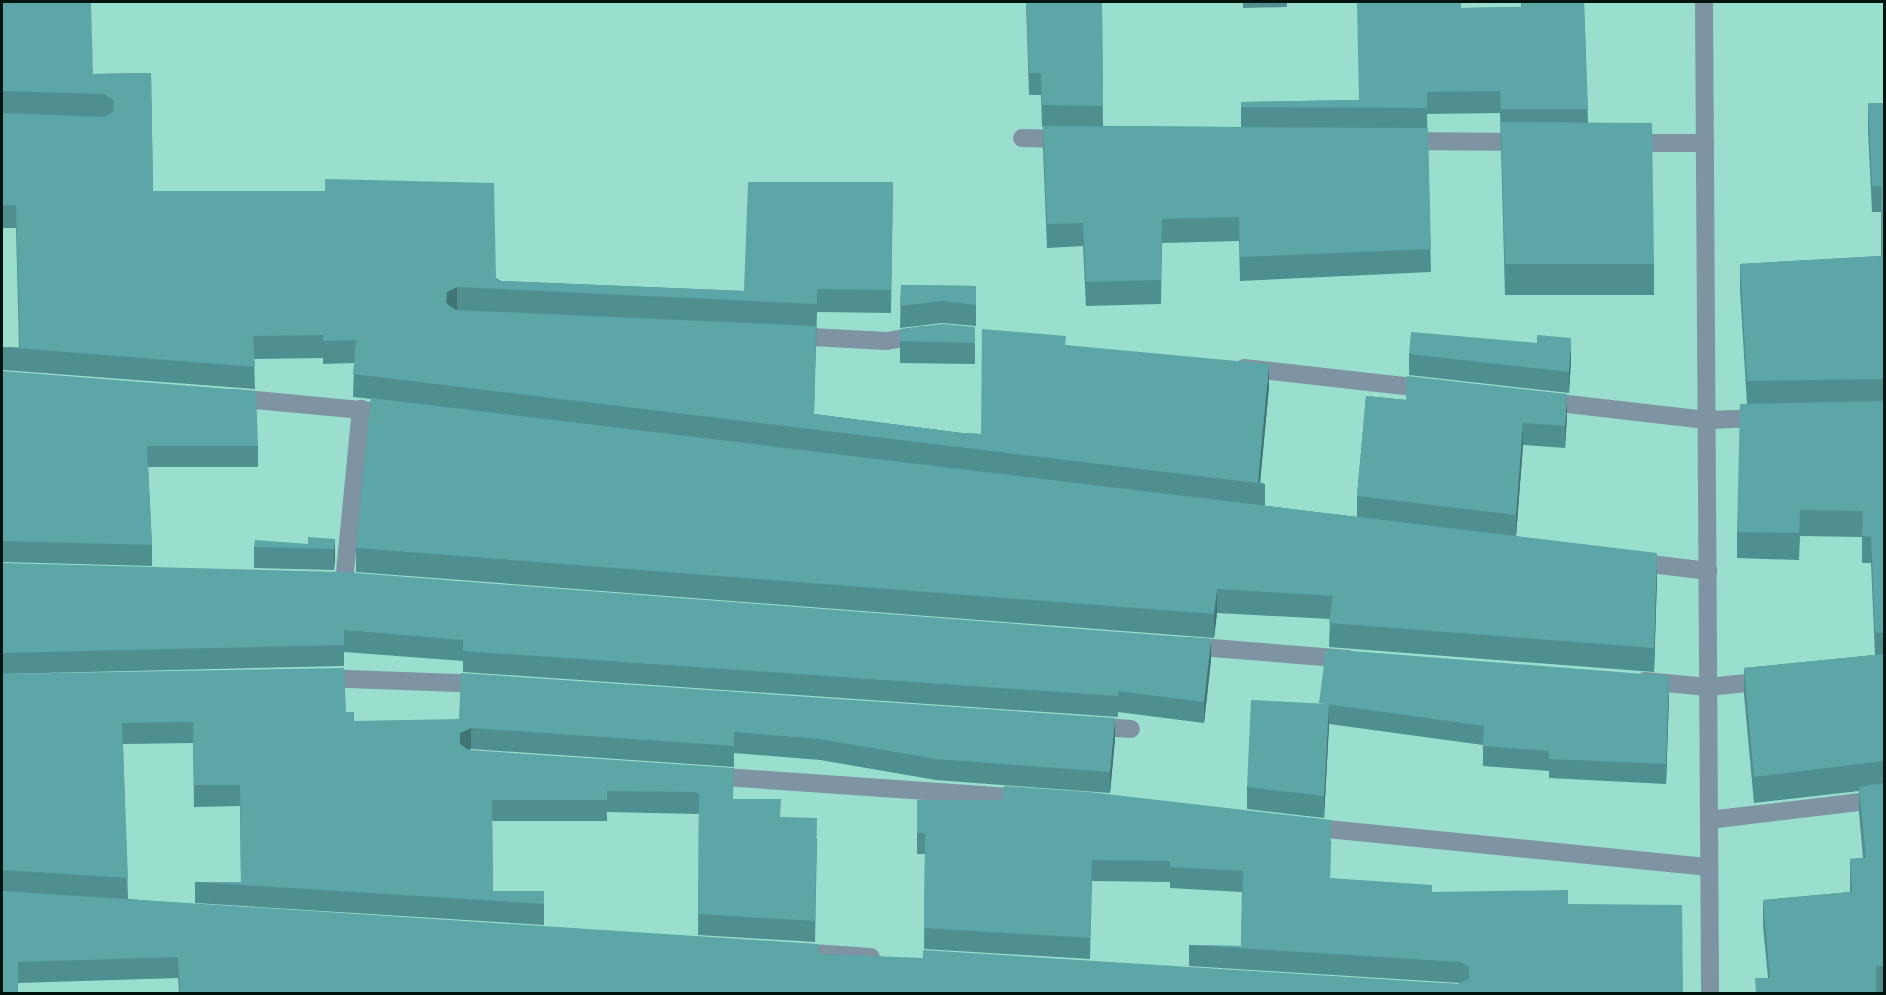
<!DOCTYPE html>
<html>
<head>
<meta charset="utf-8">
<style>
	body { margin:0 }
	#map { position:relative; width:1886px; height:995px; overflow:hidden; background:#9adfce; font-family:"Archivo Narrow",sans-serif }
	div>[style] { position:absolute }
	.minor>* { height:18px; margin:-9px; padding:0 9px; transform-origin:9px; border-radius:9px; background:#7e94a3 }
	.wall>* { inset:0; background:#4f8f90 }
	.shaded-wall>* { inset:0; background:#407475 }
	.building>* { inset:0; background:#5ca6a7 }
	span { translate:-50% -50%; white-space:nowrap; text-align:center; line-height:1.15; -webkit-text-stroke:6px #9adfce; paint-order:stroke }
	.frame { position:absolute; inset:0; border:3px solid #001510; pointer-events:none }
</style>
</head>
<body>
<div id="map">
	<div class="minor">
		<i style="left:1704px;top:2px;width:992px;rotate:89.65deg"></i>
		<i style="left:1022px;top:138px;width:45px;rotate:1.3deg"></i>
		<i style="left:1403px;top:141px;width:123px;rotate:0.5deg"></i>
		<i style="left:1628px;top:143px;width:77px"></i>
		<i style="left:792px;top:336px;width:95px;rotate:3deg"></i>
		<i style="left:887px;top:341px;width:36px;rotate:-10deg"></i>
		<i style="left:1244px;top:368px;width:188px;rotate:6.4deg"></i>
		<i style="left:234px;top:398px;width:161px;rotate:5.4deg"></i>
		<i style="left:1542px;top:401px;width:165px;rotate:6.6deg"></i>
		<i style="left:1706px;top:420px;width:57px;rotate:-2deg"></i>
		<i style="left:1634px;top:562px;width:75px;rotate:6.9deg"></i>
		<i style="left:344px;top:582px;width:174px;rotate:-84.4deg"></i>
		<i style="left:1187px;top:646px;width:162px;rotate:4.6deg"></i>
		<i style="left:321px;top:678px;width:164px;rotate:2.1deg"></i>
		<i style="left:1645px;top:681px;width:63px;rotate:5.4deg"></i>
		<i style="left:1708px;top:687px;width:58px;rotate:-5.9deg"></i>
		<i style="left:1091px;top:726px;width:40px;rotate:4.3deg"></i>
		<i style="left:710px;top:776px;width:317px;rotate:4deg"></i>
		<i style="left:1709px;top:820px;width:176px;rotate:-6.8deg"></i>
		<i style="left:1307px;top:827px;width:404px;rotate:5.7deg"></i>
		<i style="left:797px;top:952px;width:74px;rotate:3.9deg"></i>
	</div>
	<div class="wall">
		<i style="clip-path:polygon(2px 2px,93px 74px,151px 73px,153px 191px,496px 278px,501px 281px,744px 291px,893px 182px,891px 313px,817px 312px,814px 414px,962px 433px,981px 434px,1066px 345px,1269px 387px,1260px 482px,1265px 484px,1265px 506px,1357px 517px,1357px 496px,1366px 396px,1567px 416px,1565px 448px,1523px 445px,1516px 536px,1657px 576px,1654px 672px,1329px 647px,1330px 619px,1217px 613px,1214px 638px,356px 572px,356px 548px,371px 399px,353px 397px,354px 363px,323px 364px,323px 358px,254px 359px,255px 389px,3px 370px,3px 347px,19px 347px,16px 228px,2px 228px)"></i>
		<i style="clip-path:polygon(1026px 2px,1102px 2px,1103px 126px,1241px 127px,1241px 102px,1359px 100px,1461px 8px,1521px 7px,1521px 2px,1584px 2px,1588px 123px,1654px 264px,1654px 295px,1505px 295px,1500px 113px,1427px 114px,1431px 272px,1240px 281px,1239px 241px,1162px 243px,1161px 304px,1086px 306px,1083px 246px,1047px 248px,1043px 149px,1043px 127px,1042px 127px,1041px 95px,1029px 95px)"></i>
		<i style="clip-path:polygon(1243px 2px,1287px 2px,1287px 7px,1243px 8px)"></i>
		<i style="clip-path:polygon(1868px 103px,1884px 103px,1884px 992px,1876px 992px,1768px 978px,1763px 926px,1763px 900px,1850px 892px,1850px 859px,1863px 858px,1859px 813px,1859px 791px,1754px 803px,1744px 695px,1744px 668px,1875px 655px,1871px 563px,1862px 563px,1862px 537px,1800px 536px,1799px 560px,1737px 558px,1737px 532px,1747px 404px,1740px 290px,1740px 264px,1881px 256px,1881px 212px,1872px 212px,1868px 130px)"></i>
		<i style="clip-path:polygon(901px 285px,976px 286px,976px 326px,942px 323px,900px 328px)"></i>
		<i style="clip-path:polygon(975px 327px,975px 364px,900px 363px,900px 329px)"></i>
		<i style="clip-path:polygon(1537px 343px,1571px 360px,1569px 393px,1409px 375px,1409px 354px)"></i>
		<i style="clip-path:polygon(2px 371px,258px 446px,258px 467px,148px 467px,152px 545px,152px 566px,2px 562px)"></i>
		<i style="clip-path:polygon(335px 539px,334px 570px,254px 568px,254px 547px,308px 544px)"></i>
		<i style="clip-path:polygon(2px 563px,1211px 660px,1204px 723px,1118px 712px,1118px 717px,463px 672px,463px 661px,344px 652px,344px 666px,2px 674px)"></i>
		<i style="clip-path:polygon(2px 675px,346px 712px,354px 721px,1115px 739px,1110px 793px,936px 780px,820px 760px,734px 753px,734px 767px,471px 749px,469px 750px,734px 799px,781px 817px,817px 839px,815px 942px,698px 935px,699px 814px,607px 812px,607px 821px,492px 821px,493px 891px,544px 891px,544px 925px,195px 903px,195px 882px,241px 882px,240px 806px,194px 807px,193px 743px,123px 744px,128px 899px,819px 954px,1458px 984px,1460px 983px,1189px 966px,1189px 945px,1241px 946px,1242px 892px,1170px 888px,1170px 882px,1092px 881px,1090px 959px,924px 949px,925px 854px,917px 854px,917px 800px,1331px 841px,1330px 878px,1432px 892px,1568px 904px,1683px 993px,179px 993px,178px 978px,18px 983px,2px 993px)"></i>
		<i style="clip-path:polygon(1669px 695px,1666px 784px,1549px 778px,1549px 771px,1483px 766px,1483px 745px,1329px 724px,1324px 818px,1247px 809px,1247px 787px,1319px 704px)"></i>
	</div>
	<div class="shaded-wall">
		<i style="clip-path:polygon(457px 287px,457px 310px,446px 303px,447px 292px)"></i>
		<i style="clip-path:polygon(1571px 338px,1571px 360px,1569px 393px,1569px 372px)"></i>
		<i style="clip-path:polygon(1269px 364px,1269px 387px,1260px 483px,1258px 483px)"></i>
		<i style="clip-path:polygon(1567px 394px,1567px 416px,1565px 448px,1565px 426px)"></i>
		<i style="clip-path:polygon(1523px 423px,1523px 445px,1516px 537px,1516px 515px)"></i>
		<i style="clip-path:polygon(335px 539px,335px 561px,334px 570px,334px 549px)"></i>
		<i style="clip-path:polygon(1657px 553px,1657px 576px,1654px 672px,1654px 648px)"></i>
		<i style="clip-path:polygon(1217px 589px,1217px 613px,1214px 638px,1214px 614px)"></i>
		<i style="clip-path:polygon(1211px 639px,1211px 660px,1204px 723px,1204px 702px)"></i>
		<i style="clip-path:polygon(1669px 676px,1669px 695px,1666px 784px,1666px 764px)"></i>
		<i style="clip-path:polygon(1329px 704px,1329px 726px,1324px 818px,1324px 796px)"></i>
		<i style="clip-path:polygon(1115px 718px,1115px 739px,1110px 793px,1110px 772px)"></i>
		<i style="clip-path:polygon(471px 728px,471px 749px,460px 754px,460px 733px)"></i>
	</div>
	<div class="building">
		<i style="clip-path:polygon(2px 2px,91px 2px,93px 74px,151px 73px,153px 191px,325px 191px,325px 179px,494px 183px,496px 278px,501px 281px,744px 291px,748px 182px,893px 182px,891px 290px,817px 289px,817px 304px,457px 287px,447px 292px,446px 303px,455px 310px,816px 326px,814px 414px,962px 433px,981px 434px,982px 329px,1066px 336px,1065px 345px,1269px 364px,1258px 482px,1265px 484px,353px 374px,356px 340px,323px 341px,323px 335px,253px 336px,255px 367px,3px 347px,20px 347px,16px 205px,2px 205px,2px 113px,104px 117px,113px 112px,114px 101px,104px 94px,2px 91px,2px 92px)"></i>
		<i style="clip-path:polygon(1026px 2px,1102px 2px,1103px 106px,1042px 105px,1041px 73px,1029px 73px)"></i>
		<i style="clip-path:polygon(1357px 2px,1461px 2px,1461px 8px,1522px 7px,1522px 2px,1584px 2px,1588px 109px,1501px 109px,1500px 91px,1427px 92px,1427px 108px,1241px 107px,1241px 102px,1359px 100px)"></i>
		<i style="clip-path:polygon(1868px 103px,1884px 103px,1884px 379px,1747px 381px,1740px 264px,1882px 256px,1881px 186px,1872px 186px)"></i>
		<i style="clip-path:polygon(1501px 122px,1652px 123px,1654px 264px,1505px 264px)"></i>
		<i style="clip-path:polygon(1043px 126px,1428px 128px,1431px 249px,1240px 257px,1239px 217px,1162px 219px,1161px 280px,1086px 282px,1083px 223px,1047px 224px)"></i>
		<i style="clip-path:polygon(901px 285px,976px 286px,976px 305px,942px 301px,900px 306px)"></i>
		<i style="clip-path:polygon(943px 324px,975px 327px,975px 343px,900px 341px,900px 329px)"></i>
		<i style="clip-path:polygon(1411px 332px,1537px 343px,1537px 335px,1571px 338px,1569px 372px,1409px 354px)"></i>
		<i style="clip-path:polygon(2px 371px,256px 391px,258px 446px,147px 446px,152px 545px,2px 541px)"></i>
		<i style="clip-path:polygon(1407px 376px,1567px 394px,1565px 426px,1523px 423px,1516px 515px,1357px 496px,1366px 396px,1406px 400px)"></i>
		<i style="clip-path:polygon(371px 398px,1657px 553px,1654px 648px,1329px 623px,1333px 596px,1217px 589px,1214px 614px,356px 548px)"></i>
		<i style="clip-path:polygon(1884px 401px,1884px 633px,1875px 632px,1871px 537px,1862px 536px,1863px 511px,1800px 510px,1799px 533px,1737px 532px,1740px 404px)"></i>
		<i style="clip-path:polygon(308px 537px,335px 539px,334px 549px,254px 547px,255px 540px,308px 544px)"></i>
		<i style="clip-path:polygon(2px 563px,343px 572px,1211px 639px,1204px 702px,1118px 691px,1118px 696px,463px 651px,463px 640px,344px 630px,344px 645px,2px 653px)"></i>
		<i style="clip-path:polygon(1326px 649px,1669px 676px,1666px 764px,1549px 759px,1549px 751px,1483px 746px,1484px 726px,1319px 703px)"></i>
		<i style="clip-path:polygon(1884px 654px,1884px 763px,1883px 761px,1754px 777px,1744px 668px)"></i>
		<i style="clip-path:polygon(344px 668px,346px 712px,354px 712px,354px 721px,459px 719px,461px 673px,1115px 718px,1110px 772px,936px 759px,820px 739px,734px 732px,734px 746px,471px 728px,460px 733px,460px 744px,469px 750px,734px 768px,733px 799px,781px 799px,780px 817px,817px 818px,815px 921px,698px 914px,699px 792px,607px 791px,607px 800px,492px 800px,493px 891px,544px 891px,544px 904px,195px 882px,241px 882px,240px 785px,194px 785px,193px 722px,122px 723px,128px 878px,2px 870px,2px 674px)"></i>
		<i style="clip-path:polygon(1251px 700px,1329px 704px,1324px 796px,1247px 787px)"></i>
		<i style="clip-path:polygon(1884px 783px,1884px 966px,1876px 966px,1876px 993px,1756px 993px,1755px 978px,1770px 978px,1763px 900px,1852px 892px,1850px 859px,1866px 858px,1859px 787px)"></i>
		<i style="clip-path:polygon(1004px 786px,1089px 792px,1331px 820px,1330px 878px,1432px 885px,1432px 892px,1568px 890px,1568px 904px,1682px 905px,1683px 993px,180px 993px,178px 957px,18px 962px,18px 993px,2px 993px,2px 891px,818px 944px,819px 954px,923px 958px,923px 950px,1458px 984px,1469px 979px,1469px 967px,1460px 962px,1189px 945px,1241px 946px,1243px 871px,1170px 867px,1170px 861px,1092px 860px,1090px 938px,924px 928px,925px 833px,917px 833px,917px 800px,1003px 800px)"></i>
	</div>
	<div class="frame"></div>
</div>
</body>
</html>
